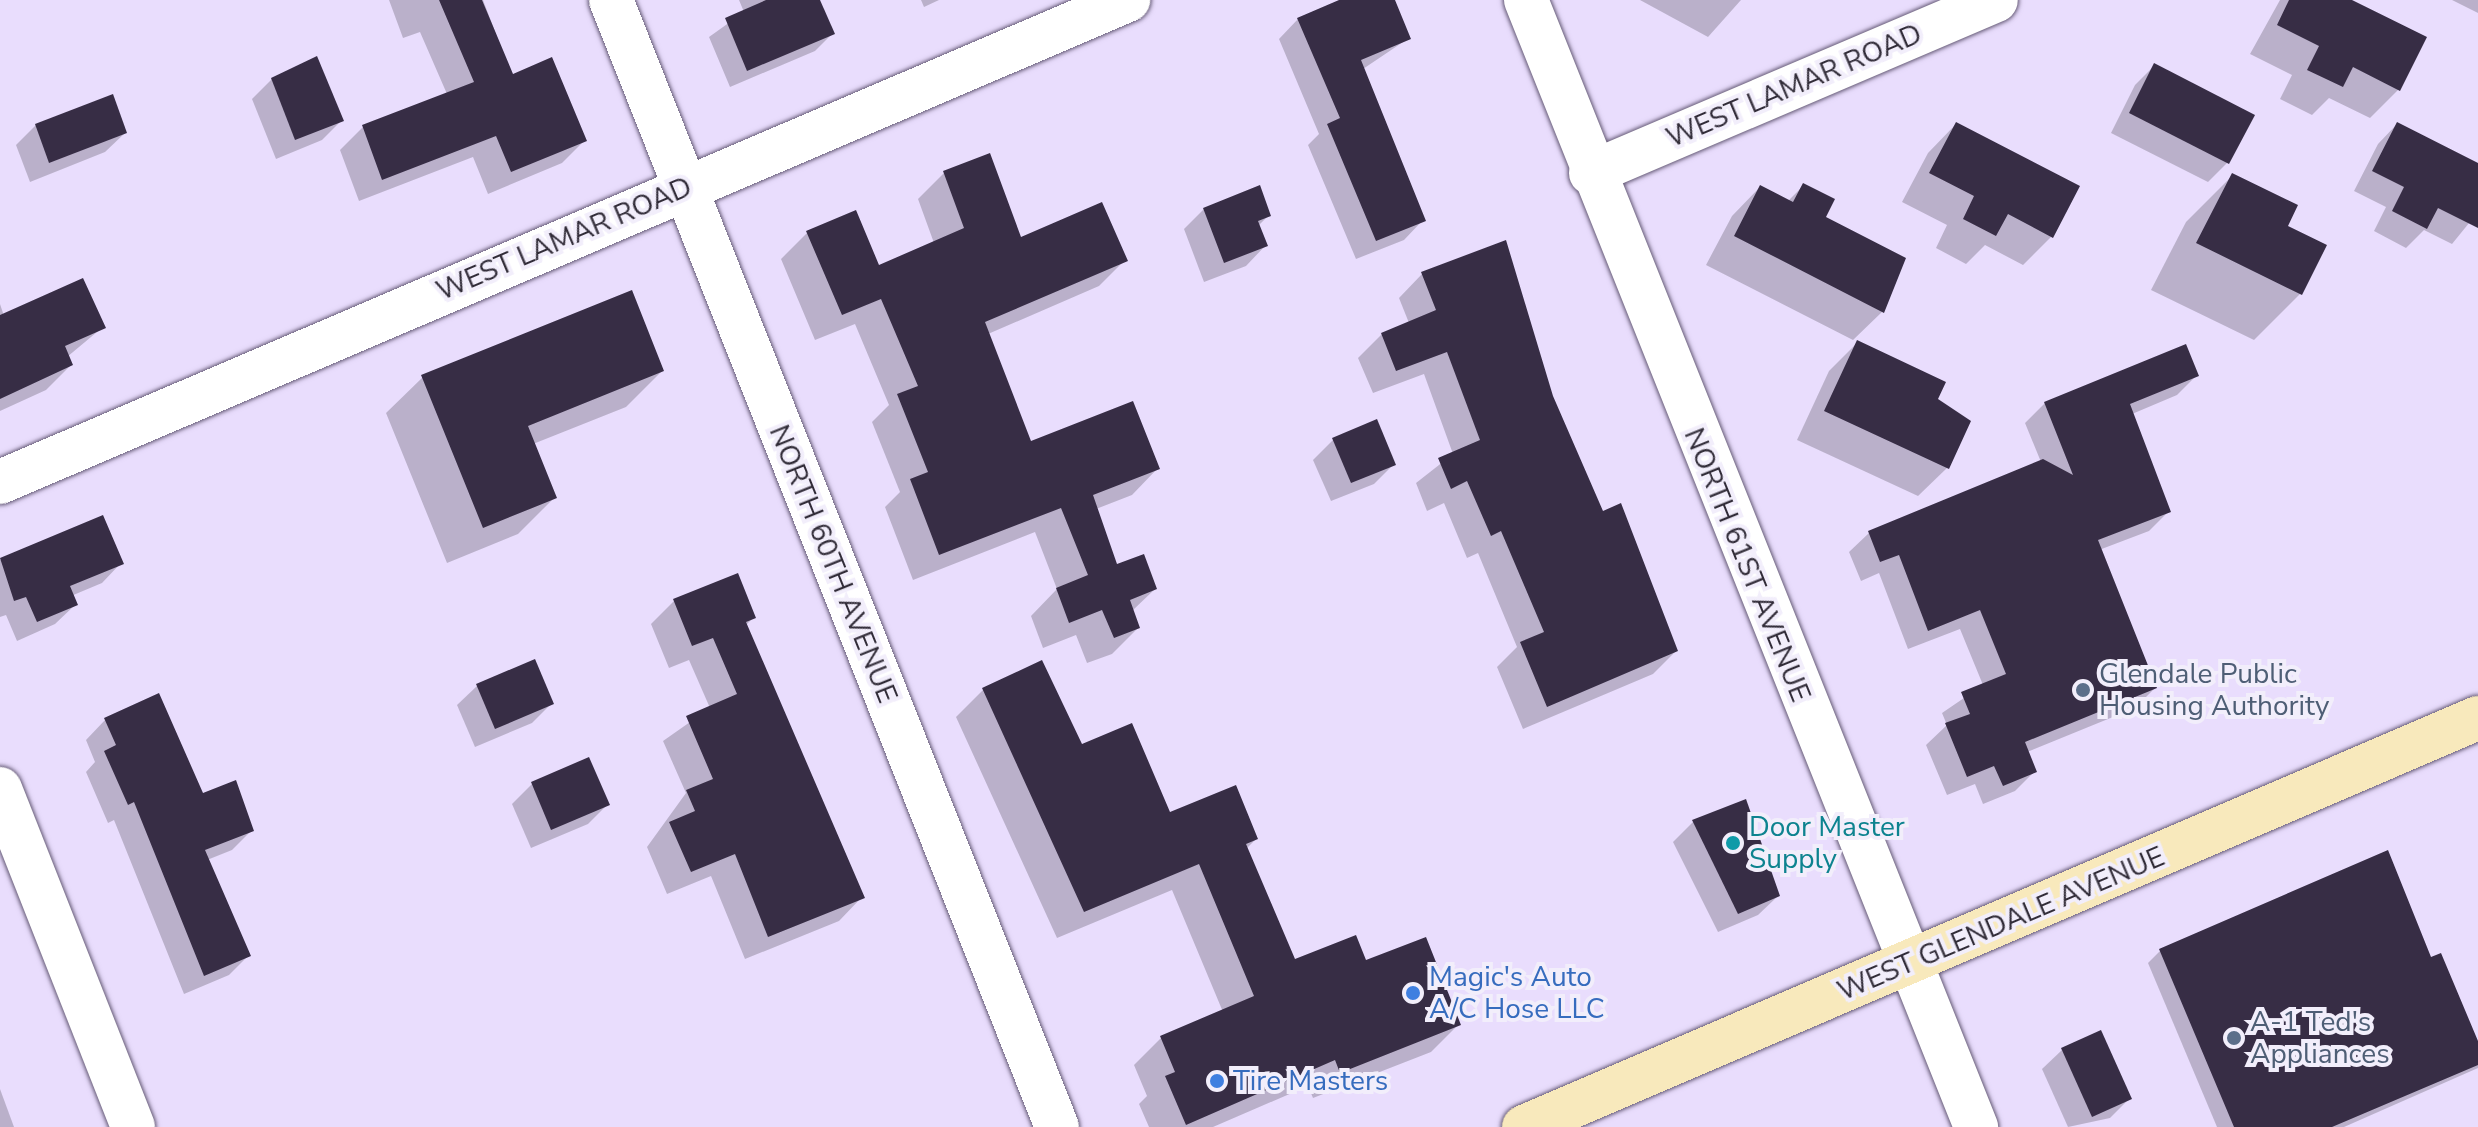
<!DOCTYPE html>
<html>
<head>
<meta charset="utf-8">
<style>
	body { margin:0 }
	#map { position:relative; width:2478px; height:1127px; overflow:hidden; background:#e9ddfd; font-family:"Nunito Sans",sans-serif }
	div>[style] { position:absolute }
	.shadow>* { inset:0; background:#0003 }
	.building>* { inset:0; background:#372d45 }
	.roads { filter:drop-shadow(0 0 2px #665b77) drop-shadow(0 0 2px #665b77) }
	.street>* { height:44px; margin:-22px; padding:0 22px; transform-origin:22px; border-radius:22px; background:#fff }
	.secondary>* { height:44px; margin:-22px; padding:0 22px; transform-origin:22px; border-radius:22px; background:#f8e9bc }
	.dots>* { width:22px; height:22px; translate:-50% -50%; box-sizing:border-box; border:4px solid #f2eefb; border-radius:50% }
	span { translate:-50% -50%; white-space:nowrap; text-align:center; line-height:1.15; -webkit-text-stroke:8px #f2eefb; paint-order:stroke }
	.street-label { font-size:28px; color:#312c38 }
	.service-label { font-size:28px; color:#4e5e75 }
	.left { translate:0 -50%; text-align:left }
	.culture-label { font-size:28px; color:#0d838f }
	.shop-label { font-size:28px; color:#366cbe }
</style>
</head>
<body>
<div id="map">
	<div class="shadow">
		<i style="clip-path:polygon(389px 0,483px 0,512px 76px,585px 140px,562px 163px,488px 194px,473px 157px,359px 201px,340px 150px,363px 127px,447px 94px,420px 32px,403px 38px)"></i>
		<i style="clip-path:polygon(739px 0,818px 0,832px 34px,815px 51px,730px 87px,709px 37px,744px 12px)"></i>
		<i style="clip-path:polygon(921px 0,939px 0,924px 7px)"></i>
		<i style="clip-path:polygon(1344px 0,1392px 0,1409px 38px,1363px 69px,1423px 220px,1404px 240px,1356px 259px,1308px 145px,1319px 134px,1279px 39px,1298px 19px)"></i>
		<i style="clip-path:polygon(1640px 0,1741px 0,1708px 37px)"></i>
		<i style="clip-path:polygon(2280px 0,2347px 0,2399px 89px,2370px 118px,2329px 98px,2312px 115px,2280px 99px,2292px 75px,2250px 54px)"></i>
		<i style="clip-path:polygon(2452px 0,2478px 0,2478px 13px)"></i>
		<i style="clip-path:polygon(2155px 65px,2228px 162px,2208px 182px,2111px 133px,2135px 85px)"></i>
		<i style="clip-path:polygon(272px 79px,342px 120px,322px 140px,276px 159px,252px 99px)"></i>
		<i style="clip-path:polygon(1956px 124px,2051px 237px,2023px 265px,1985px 245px,1966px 264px,1936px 248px,1947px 225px,1902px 202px,1928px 153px)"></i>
		<i style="clip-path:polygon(2397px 124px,2478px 165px,2478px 212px,2452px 244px,2424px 230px,2406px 248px,2374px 231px,2386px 207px,2354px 191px,2378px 144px)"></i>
		<i style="clip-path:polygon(36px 125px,125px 133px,105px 152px,30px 182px,16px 145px)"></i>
		<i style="clip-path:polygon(944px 173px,1020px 239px,1125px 260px,1099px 286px,988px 334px,1030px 443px,1158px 468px,1132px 495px,1096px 509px,1116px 567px,1155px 589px,1132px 611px,1138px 628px,1112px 654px,1087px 663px,1076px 635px,1043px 648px,1031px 616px,1057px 589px,1035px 532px,913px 580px,885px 507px,900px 492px,872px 422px,889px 405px,855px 324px,815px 340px,781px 259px,807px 233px,878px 267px,934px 243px,918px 199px)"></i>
		<i style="clip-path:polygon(2233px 175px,2285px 226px,2300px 294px,2254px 340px,2151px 290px,2186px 222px)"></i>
		<i style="clip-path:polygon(1803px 186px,1882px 312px,1853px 340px,1706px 265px,1732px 216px,1760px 187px,1788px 201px)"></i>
		<i style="clip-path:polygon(1204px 209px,1269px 215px,1258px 226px,1265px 246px,1246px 266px,1204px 282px,1184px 229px)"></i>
		<i style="clip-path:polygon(1422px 274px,1551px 396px,1602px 514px,1676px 651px,1653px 674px,1523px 729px,1497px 667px,1517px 647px,1478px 553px,1467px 558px,1444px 503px,1427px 511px,1416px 483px,1453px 454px,1424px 374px,1373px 393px,1358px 358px,1382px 334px,1409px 323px,1399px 298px)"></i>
		<i style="clip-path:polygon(0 304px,4px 316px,103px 327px,67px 357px,71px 365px,46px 390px,0 411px)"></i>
		<i style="clip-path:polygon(1857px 343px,1935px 400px,1947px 468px,1918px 496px,1797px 440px,1829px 371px)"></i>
		<i style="clip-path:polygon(662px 371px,626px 407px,533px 444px,554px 498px,518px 534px,447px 563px,386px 413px,423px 377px)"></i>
		<i style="clip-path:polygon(2197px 375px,2177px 395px,2132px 414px,2169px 511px,2149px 531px,2099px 550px,2155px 688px,2135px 708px,2027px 752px,2035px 771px,2015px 791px,1983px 804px,1975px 784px,1947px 795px,1926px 745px,1947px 725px,1942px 713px,1983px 685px,1960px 629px,1908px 649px,1879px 573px,1861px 581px,1849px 552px,1869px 533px,2041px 462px,2025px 423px,2045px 403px)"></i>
		<i style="clip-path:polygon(1333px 440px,1394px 464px,1374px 484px,1331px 501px,1313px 460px)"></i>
		<i style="clip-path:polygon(102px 517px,121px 563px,102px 583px,71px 596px,75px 605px,55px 624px,17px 641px,6px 615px,0 617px,0 560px)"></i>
		<i style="clip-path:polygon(674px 601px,754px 617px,745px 626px,862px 897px,839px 921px,745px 959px,711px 876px,667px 894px,647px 847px,686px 793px,663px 741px,710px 708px,689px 660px,669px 668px,651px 624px)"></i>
		<i style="clip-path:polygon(477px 686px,551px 704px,532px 723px,475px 747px,457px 705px)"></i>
		<i style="clip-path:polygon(983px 690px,1081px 747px,1169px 815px,1256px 839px,1246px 849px,1294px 961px,1365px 963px,1458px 1025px,1431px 1052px,1313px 1098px,1308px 1086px,1213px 1127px,1149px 1127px,1139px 1104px,1147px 1096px,1134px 1065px,1161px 1038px,1223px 1012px,1172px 890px,1057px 938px,956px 717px)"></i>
		<i style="clip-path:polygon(105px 720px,252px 830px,232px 850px,207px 860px,249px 955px,229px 975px,184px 994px,114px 820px,108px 823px,86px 772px,95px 762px,86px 740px)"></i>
		<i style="clip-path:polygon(588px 760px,607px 805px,588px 824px,531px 848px,512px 804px,532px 784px)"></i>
		<i style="clip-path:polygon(1744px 801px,1778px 896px,1758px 915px,1718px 932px,1673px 842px,1693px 822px)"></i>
		<i style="clip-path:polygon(2160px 951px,2430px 960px,2478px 1046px,2478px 1068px,2344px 1127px,2217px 1127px,2148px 963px)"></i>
		<i style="clip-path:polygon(2062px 1050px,2130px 1098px,2110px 1118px,2068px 1127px,2042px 1069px)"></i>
		<i style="clip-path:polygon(0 1089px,14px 1127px,0 1127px)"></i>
	</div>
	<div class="building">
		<i style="clip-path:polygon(439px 0,482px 0,513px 74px,552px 57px,587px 141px,511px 172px,496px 136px,382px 180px,362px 125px,474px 82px)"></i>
		<i style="clip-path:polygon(766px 0,820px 0,835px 34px,747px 71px,725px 18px)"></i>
		<i style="clip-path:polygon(1339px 0,1395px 0,1411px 39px,1361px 60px,1426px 221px,1376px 241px,1327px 124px,1340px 118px,1297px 18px)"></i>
		<i style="clip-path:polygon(2289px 0,2352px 0,2427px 37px,2400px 91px,2353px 67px,2343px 87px,2307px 70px,2319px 46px,2277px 25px)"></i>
		<i style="clip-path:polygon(317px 56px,344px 121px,295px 140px,271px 78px)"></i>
		<i style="clip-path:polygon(2154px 63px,2255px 115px,2229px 164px,2129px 113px)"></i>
		<i style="clip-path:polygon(113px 94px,127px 133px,49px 163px,35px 124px)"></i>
		<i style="clip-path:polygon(1956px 122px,2080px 186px,2053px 238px,2008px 214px,1996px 236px,1963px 219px,1974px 196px,1929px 173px)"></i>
		<i style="clip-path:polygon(2397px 122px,2478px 163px,2478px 228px,2438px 208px,2427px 229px,2392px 211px,2404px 187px,2372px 171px)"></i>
		<i style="clip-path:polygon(990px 153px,1021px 237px,1102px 202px,1128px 261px,985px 322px,1031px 441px,1133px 401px,1160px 469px,1093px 495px,1117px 564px,1144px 554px,1157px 589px,1130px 600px,1140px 628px,1114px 638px,1102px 610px,1069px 623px,1056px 588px,1088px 575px,1061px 508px,939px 555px,910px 479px,928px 472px,897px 394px,918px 386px,881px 299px,842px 315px,806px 231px,856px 210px,879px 265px,964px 228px,943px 171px)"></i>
		<i style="clip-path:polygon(2232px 173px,2298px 205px,2288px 226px,2327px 245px,2302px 295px,2196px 243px)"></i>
		<i style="clip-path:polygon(1803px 183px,1835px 199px,1826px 217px,1906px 258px,1884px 313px,1734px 236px,1760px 185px,1793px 202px)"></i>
		<i style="clip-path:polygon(1260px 185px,1271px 216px,1258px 221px,1268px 246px,1224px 263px,1203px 208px)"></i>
		<i style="clip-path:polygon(1506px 240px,1553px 396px,1603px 511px,1621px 503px,1678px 651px,1547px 707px,1520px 642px,1544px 632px,1501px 531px,1491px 536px,1467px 481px,1451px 489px,1438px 458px,1480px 440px,1447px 352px,1396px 371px,1381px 333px,1436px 310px,1421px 272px)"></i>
		<i style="clip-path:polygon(83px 278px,106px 328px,65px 346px,73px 365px,0 399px,0 315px)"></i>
		<i style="clip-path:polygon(632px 290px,664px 371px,528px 426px,557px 498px,483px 528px,421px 375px)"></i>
		<i style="clip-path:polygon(1857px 340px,1946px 382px,1938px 399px,1971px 421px,1949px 469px,1824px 411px)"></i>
		<i style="clip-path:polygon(2186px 344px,2199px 376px,2130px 404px,2171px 512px,2098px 540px,2157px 688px,2025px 742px,2037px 772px,2003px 786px,1994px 766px,1967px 777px,1945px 723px,1970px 714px,1961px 692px,2006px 674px,1980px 610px,1928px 631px,1899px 555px,1880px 562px,1868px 531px,2043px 459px,2073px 475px,2044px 402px)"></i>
		<i style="clip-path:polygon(1377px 419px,1396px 465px,1351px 483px,1332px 438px)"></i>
		<i style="clip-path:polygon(103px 515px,124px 564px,70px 586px,78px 605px,37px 622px,26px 597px,14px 601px,0 558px)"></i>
		<i style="clip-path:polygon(738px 573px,756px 618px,746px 622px,865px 898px,768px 937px,735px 854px,691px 872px,669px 822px,695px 811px,686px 790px,713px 779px,686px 716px,737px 694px,713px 638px,692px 646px,673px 599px)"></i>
		<i style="clip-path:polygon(535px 659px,554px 704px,495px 729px,476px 684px)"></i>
		<i style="clip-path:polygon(1042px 660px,1082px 744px,1132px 723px,1170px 812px,1236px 785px,1258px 839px,1246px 844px,1295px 959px,1356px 935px,1366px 960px,1426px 937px,1461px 1025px,1340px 1073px,1335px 1060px,1186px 1125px,1165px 1076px,1175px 1072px,1160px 1036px,1254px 996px,1199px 864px,1084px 912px,982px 688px)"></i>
		<i style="clip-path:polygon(159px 693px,203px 793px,236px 780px,254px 831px,205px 850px,251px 956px,204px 976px,134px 802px,128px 805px,104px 751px,116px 745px,104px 718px)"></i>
		<i style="clip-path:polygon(589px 757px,610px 805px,551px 830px,531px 782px)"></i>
		<i style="clip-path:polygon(1746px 799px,1780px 896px,1738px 914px,1692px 820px)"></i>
		<i style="clip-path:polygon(2388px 850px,2431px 957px,2441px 953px,2478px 1041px,2478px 1065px,2332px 1127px,2234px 1127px,2159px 949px)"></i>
		<i style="clip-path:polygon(2101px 1030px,2132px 1099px,2092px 1117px,2061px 1048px)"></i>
	</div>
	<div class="roads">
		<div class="street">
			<i style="left:611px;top:0;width:1212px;rotate:68.41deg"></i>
			<i style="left:1526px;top:0;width:1214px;rotate:68.23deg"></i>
			<i style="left:1591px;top:173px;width:440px;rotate:-23.1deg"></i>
			<i style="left:0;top:482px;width:1227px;rotate:-23.14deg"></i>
			<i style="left:0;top:789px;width:363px;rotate:68.5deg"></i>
		</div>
		<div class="secondary">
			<i style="left:1524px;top:1127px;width:1038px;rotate:-23.21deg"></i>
		</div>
	</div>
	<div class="dots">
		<i style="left:2083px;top:690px;background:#5c6f8a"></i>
		<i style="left:1733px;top:843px;background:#0f9aa8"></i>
		<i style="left:1413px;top:993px;background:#3f7fe0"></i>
		<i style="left:2234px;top:1038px;background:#5c6f8a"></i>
		<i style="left:1217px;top:1081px;background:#3f7fe0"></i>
	</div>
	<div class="street-label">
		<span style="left:1794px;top:86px;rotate:-23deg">WEST LAMAR ROAD</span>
		<span style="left:564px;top:239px;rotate:-23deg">WEST LAMAR ROAD</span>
		<span style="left:833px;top:564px;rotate:68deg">NORTH 60TH AVENUE</span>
		<span style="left:1747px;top:565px;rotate:68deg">NORTH 61ST AVENUE</span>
		<span style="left:2001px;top:924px;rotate:-23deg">WEST GLENDALE AVENUE</span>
	</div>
	<div class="service-label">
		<span class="left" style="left:2099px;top:690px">Glendale Public<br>Housing Authority</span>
		<span class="left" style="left:2250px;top:1038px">A-1 Ted's<br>Appliances</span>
	</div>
	<div class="culture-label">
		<span class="left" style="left:1749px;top:843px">Door Master<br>Supply</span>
	</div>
	<div class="shop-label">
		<span class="left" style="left:1429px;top:993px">Magic's Auto<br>A/C Hose LLC</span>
		<span class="left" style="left:1233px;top:1081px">Tire Masters</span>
	</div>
</div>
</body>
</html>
